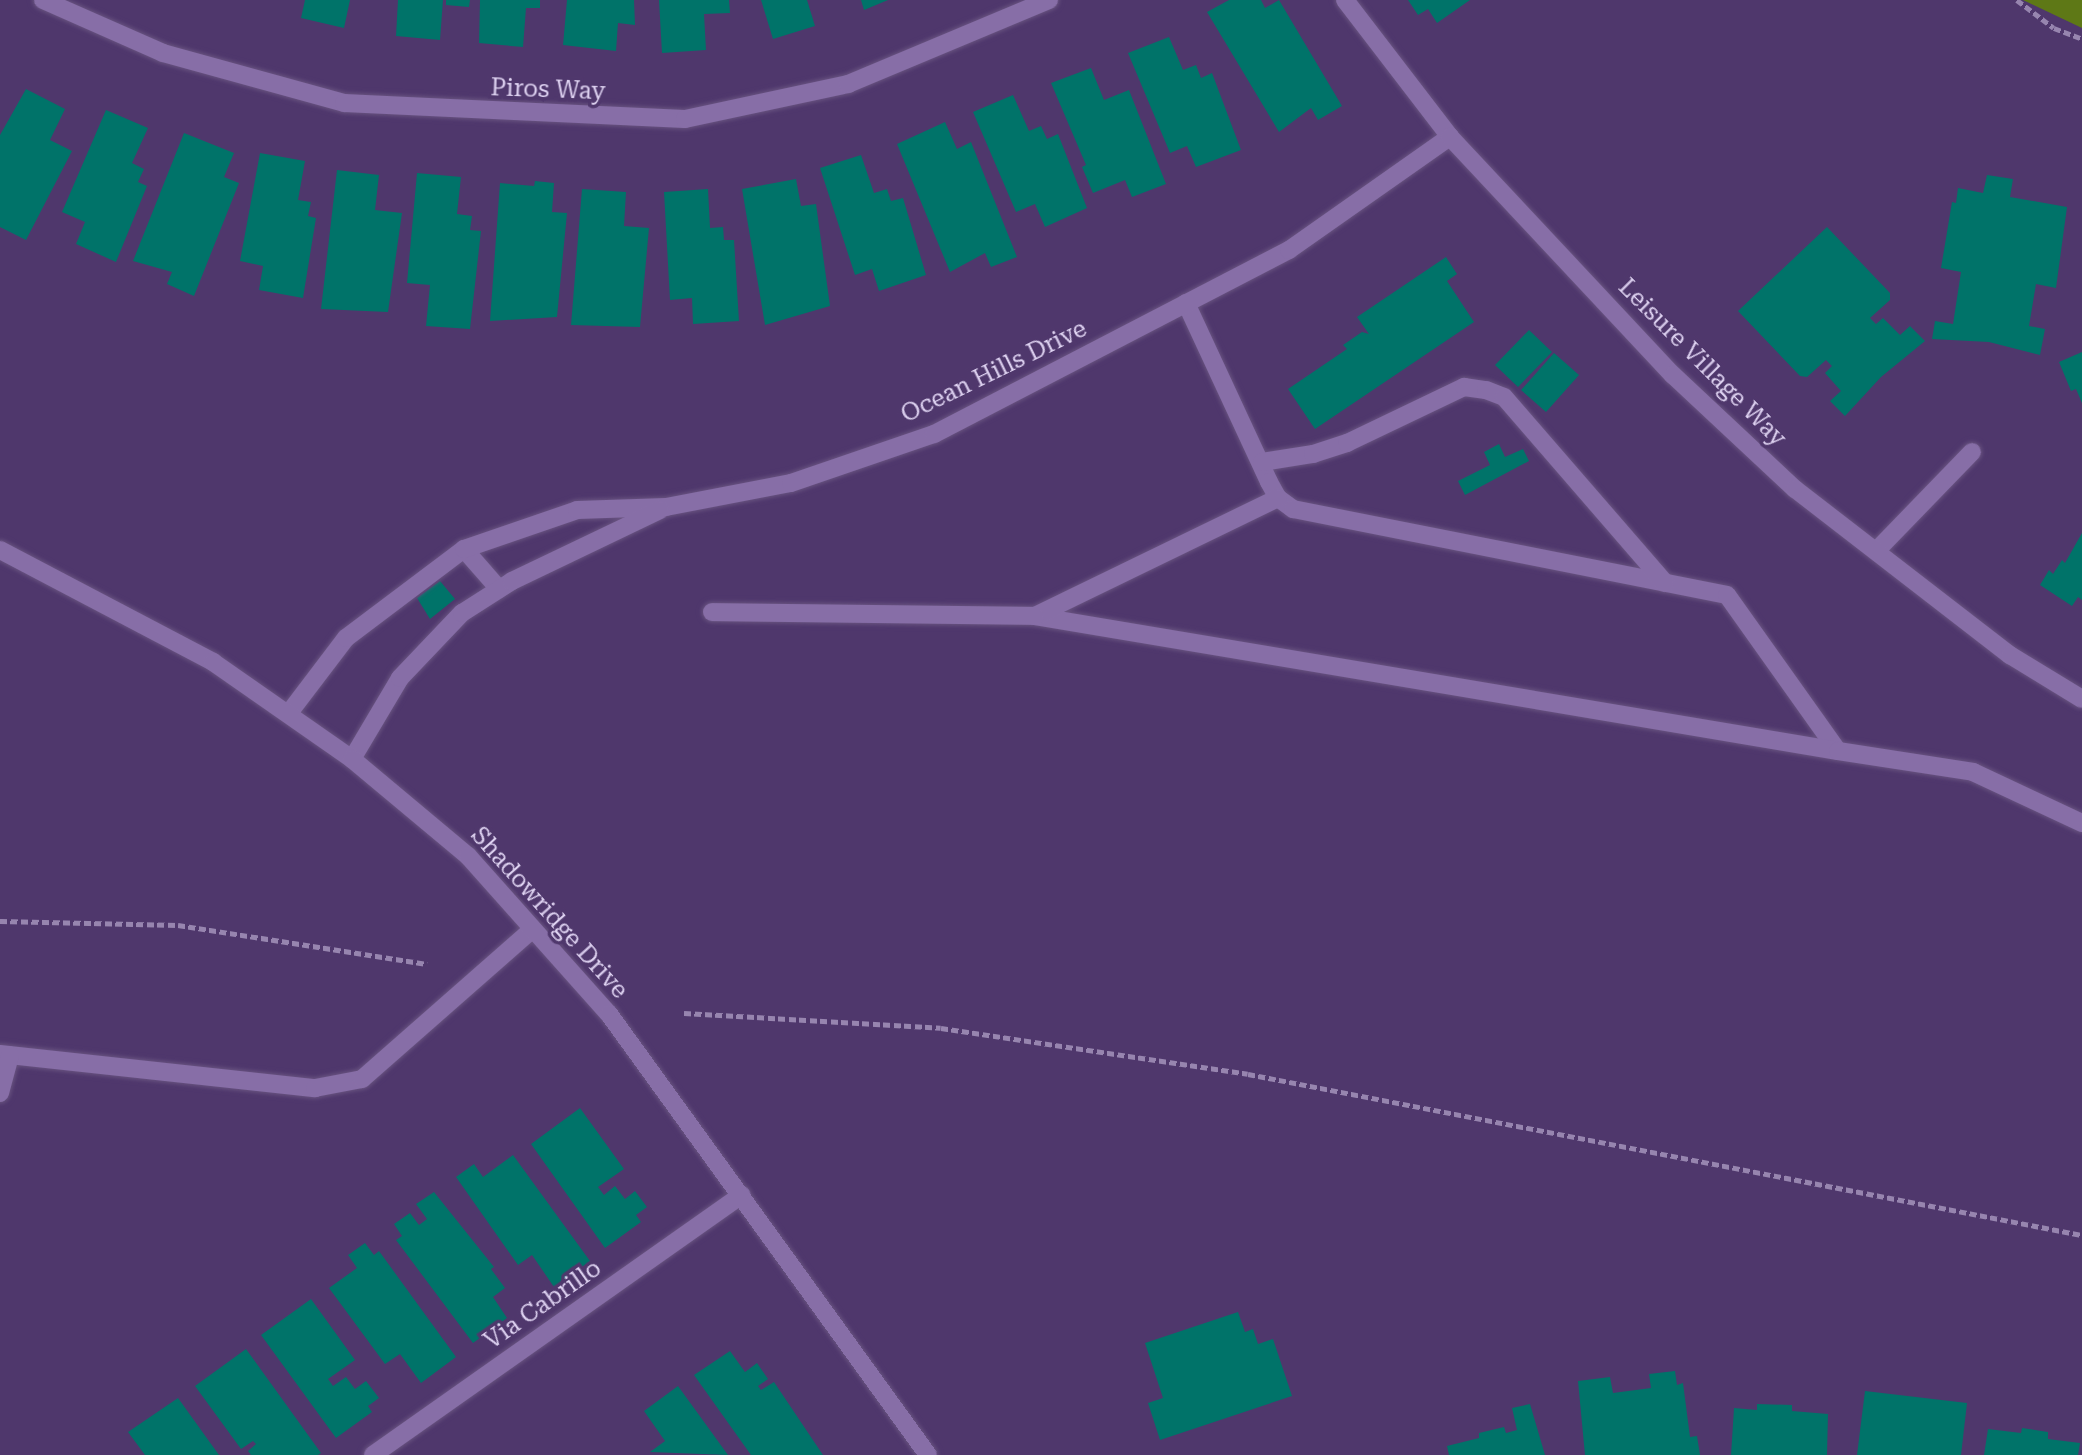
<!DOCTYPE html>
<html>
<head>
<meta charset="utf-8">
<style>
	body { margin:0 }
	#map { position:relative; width:2082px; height:1455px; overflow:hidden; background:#4f376c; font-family:"Roboto Serif",serif }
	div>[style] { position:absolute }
	.green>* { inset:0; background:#5e7816 }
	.building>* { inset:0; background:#007369 }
	.path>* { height:4.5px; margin-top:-2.25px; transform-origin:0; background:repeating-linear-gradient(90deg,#9785af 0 7px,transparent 0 10.5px) }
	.roads { filter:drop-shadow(0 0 2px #685380) drop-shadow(0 0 2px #685380) }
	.service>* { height:18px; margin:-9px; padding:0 9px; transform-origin:9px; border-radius:9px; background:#876ea7 }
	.minor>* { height:18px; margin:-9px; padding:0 9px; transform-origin:9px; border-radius:9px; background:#876ea7 }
	.tertiary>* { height:18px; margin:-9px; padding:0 9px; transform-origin:9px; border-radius:9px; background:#876ea7 }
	span { translate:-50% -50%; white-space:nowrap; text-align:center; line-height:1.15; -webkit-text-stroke:7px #4f376c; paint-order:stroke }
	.street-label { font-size:24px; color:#ded2f1 }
</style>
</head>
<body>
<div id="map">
	<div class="green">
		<i style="clip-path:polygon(2023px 0,2082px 0,2082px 28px)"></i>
	</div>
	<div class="building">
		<i style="clip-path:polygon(305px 0,350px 0,344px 28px,301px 18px)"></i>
		<i style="clip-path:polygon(398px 0,443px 0,440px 40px,396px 36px)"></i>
		<i style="clip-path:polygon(446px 0,470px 0,469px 7px,446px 5px)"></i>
		<i style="clip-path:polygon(480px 0,540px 0,540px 8px,526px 8px,523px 47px,479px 43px)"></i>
		<i style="clip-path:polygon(567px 0,634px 0,635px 25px,618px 23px,616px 51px,563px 45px)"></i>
		<i style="clip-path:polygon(659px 0,729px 0,730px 13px,704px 14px,706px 50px,662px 53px)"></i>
		<i style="clip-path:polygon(761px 0,807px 0,815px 26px,773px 39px)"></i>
		<i style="clip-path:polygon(861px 0,888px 0,864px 10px)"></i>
		<i style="clip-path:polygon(1229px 0,1261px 0,1265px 8px,1279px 0,1342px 106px,1318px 120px,1311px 108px,1279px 132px,1207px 12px)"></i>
		<i style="clip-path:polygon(1408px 0,1470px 0,1437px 23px,1428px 9px,1418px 15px)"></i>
		<i style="clip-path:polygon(1169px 37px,1183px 70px,1196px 65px,1201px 78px,1212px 73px,1241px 150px,1196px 167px,1187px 146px,1170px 153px,1128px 53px)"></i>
		<i style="clip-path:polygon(1091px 68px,1104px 100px,1129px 90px,1166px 184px,1132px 197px,1125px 180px,1093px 193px,1082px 167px,1086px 165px,1051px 83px)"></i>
		<i style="clip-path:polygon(26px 89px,65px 109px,50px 140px,72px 151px,26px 240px,0 227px,0 135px)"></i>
		<i style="clip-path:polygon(1013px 95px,1029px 131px,1041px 126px,1047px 139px,1058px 134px,1087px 208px,1045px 227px,1035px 204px,1016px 212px,973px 112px)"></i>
		<i style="clip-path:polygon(106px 110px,148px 128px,132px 163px,144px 169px,138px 182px,147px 186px,116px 262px,76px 244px,85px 222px,62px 212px)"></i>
		<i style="clip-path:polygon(945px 122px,957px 149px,971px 142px,1017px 257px,991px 267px,985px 253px,950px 272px,897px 144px)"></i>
		<i style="clip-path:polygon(184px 133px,234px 153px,224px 177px,239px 183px,194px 296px,167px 284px,172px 272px,133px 261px)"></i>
		<i style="clip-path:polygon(260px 153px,305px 161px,298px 200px,311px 202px,308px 216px,316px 218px,303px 298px,259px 290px,263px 266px,240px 261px)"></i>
		<i style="clip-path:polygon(861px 155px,874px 193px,887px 189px,891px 201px,903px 198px,926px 275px,879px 291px,872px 269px,855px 275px,820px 168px)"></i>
		<i style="clip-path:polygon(337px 170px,379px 175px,375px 210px,402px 213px,388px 312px,321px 309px)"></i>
		<i style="clip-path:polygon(417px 173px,461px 177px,457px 214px,472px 216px,470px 230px,481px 231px,470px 329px,426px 326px,430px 285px,407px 283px)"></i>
		<i style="clip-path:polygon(1987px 175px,2013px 179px,2010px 197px,2067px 207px,2056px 288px,2036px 284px,2029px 326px,2045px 329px,2040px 355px,1989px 342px,1932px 339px,1935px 321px,1953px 324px,1961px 272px,1941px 268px,1952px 202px,1956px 203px,1958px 188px,1983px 193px)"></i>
		<i style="clip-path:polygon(796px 179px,801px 206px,816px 204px,830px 306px,765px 325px,742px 189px)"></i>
		<i style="clip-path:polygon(535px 181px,554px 183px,552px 212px,567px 213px,557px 317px,490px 321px,500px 183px,534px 186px)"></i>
		<i style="clip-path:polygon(582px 189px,626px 192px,624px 226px,649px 228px,640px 327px,571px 325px)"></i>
		<i style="clip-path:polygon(708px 189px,710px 228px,723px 227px,724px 240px,734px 240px,739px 321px,693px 324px,692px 298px,670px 300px,664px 192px)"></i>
		<i style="clip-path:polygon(1827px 227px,1890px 293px,1890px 300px,1870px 318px,1876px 324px,1883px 318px,1900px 335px,1910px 326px,1925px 341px,1881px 377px,1845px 416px,1830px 401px,1841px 391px,1825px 373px,1832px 366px,1826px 360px,1807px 377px,1800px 376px,1738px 311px)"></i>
		<i style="clip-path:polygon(1446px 257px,1457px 274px,1447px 281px,1474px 322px,1315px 429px,1288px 389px,1347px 349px,1343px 345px,1362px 332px,1369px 334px,1357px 317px)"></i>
		<i style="clip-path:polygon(1529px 330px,1552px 352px,1518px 387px,1495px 365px)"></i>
		<i style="clip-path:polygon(2082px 352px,2082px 403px,2076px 389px,2071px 391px,2059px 362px)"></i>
		<i style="clip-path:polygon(1554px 353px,1579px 375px,1546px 412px,1521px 390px)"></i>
		<i style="clip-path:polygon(1499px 444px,1505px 457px,1523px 449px,1529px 461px,1465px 495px,1458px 481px,1490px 465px,1484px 452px)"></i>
		<i style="clip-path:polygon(2082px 533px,2082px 600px,2078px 597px,2072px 606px,2040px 585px,2049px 570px,2053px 574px,2062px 560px,2065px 563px)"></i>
		<i style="clip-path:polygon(440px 581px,455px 599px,430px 619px,417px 598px)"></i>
		<i style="clip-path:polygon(580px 1108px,624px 1169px,598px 1187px,604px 1195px,615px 1186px,625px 1199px,635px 1191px,647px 1207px,636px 1215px,641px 1222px,605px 1248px,531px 1144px)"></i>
		<i style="clip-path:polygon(513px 1155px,590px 1261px,554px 1287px,532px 1255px,518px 1265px,456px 1177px,474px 1164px,483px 1177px)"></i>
		<i style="clip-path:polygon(434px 1192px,494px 1267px,491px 1269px,505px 1288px,493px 1297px,507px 1318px,473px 1343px,396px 1240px,402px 1236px,394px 1224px,410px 1213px,419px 1225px,427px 1219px,416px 1204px)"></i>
		<i style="clip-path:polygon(365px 1243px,374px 1255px,379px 1251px,456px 1357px,421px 1383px,400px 1354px,385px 1364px,329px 1288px,357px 1268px,348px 1255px)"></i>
		<i style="clip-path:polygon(311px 1299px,355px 1360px,328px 1379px,333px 1386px,346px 1377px,355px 1389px,366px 1381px,379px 1398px,368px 1406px,372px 1412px,336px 1438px,261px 1335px)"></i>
		<i style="clip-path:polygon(1238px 1312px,1245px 1332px,1253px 1329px,1258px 1344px,1273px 1339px,1292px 1396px,1160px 1440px,1148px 1403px,1163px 1398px,1145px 1343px)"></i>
		<i style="clip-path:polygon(246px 1349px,321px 1453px,318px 1455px,251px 1455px,248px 1451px,256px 1444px,253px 1441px,241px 1449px,195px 1386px)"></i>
		<i style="clip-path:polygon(730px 1351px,745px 1372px,757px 1363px,768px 1379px,758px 1386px,761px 1390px,774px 1382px,823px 1455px,751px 1455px,694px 1375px)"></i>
		<i style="clip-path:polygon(1675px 1371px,1677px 1385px,1683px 1383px,1690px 1437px,1697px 1436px,1700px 1455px,1585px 1455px,1578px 1381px,1610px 1377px,1613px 1393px,1651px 1388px,1649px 1374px)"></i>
		<i style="clip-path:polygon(678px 1386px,728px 1455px,650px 1452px,665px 1441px,644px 1411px)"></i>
		<i style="clip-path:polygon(1865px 1391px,1967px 1403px,1961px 1455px,1857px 1455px)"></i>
		<i style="clip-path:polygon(178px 1398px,219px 1455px,145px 1455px,128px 1432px)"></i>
		<i style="clip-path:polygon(1530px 1404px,1545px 1455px,1449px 1455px,1447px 1446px,1479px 1438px,1479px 1433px,1504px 1427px,1506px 1433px,1517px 1430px,1512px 1408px)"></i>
		<i style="clip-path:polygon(1757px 1404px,1792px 1405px,1792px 1411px,1828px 1414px,1827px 1455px,1731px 1455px,1734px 1408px,1757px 1410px)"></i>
		<i style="clip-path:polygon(2022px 1428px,2048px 1432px,2048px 1439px,2080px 1443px,2078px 1455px,1984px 1455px,1988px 1429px,2021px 1433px)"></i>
	</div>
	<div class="path">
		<i style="left:2017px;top:0;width:46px;rotate:37.1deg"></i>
		<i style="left:2054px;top:28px;width:30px;rotate:21deg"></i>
		<i style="left:0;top:921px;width:178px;rotate:1.3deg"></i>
		<i style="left:178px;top:925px;width:252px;rotate:8.9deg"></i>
		<i style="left:684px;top:1013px;width:257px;rotate:3.3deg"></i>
		<i style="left:941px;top:1028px;width:310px;rotate:8.5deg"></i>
		<i style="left:1248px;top:1074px;width:849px;rotate:10.93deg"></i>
	</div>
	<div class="roads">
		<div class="service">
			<i style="left:1186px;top:303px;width:197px;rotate:65.1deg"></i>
			<i style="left:1269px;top:482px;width:18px;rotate:61deg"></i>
			<i style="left:1278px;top:498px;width:19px;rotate:36deg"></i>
			<i style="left:1293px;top:509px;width:442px;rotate:11.2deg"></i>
			<i style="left:1727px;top:595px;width:191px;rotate:54.6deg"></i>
			<i style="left:1838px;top:751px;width:814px;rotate:-170.46deg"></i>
			<i style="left:1035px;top:616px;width:270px;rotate:-25.9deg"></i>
			<i style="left:1262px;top:462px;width:52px;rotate:-8.9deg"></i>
			<i style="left:1313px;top:454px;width:36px;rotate:-18deg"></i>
			<i style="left:1347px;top:443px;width:130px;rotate:-25.6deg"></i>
			<i style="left:1464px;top:387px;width:22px;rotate:8deg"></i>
			<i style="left:1486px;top:390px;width:19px;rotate:21deg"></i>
			<i style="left:1504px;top:397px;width:246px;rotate:49.1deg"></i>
			<i style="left:712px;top:612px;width:323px;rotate:0.7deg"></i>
			<i style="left:1838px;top:751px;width:137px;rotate:8.8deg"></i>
			<i style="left:1973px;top:772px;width:120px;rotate:25.1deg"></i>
			<i style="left:0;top:1054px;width:317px;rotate:6.2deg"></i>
			<i style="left:315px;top:1088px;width:48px;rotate:-10.8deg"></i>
			<i style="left:362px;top:1079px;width:227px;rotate:-41.3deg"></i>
			<i style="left:0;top:1093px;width:39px;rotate:-75deg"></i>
		</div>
		<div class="minor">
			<i style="left:43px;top:0;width:131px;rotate:23.8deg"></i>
			<i style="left:163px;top:53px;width:188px;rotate:15.4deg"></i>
			<i style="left:344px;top:103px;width:341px;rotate:2.7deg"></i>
			<i style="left:685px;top:119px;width:167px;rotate:-12.1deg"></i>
			<i style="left:848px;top:84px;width:218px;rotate:-22.7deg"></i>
			<i style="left:464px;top:549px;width:53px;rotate:48.8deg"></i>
			<i style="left:1878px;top:549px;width:135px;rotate:-45.9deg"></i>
			<i style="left:289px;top:713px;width:94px;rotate:-52.8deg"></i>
			<i style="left:346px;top:638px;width:148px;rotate:-37deg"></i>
			<i style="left:464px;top:549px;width:120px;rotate:-19deg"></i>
			<i style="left:577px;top:510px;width:89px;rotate:-1.9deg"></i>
			<i style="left:666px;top:507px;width:127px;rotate:-10.9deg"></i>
			<i style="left:791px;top:483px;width:151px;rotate:-18.9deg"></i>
			<i style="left:934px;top:434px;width:400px;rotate:-27.4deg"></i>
			<i style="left:1289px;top:250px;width:197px;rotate:-35.1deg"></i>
			<i style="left:352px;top:759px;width:94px;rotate:-59.3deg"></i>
			<i style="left:400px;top:678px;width:90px;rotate:-46.4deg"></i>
			<i style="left:462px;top:613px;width:59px;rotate:-32.6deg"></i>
			<i style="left:512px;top:581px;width:164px;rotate:-25.6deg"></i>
			<i style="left:373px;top:1455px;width:451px;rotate:-35.2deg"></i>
		</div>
		<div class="tertiary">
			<i style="left:1345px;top:0;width:173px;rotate:52.5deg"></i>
			<i style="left:1450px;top:137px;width:326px;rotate:46.9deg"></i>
			<i style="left:1673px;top:375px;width:167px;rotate:43.1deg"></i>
			<i style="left:1795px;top:489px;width:272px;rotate:37.7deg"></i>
			<i style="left:2010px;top:655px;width:84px;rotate:31.4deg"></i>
			<i style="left:0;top:550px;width:241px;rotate:27.7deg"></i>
			<i style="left:213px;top:662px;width:169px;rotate:34.9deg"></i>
			<i style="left:352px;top:759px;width:151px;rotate:39.9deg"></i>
			<i style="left:468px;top:856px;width:212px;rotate:48.3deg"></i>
			<i style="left:609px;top:1014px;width:544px;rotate:54.12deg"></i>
		</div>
	</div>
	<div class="street-label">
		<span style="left:548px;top:90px;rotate:2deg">Piros Way</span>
		<span style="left:1702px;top:363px;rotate:45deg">Leisure Village Way</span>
		<span style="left:994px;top:372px;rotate:-26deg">Ocean Hills Drive</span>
		<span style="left:549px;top:913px;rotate:48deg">Shadowridge Drive</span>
		<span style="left:543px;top:1305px;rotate:-35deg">Via Cabrillo</span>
	</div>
</div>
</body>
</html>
